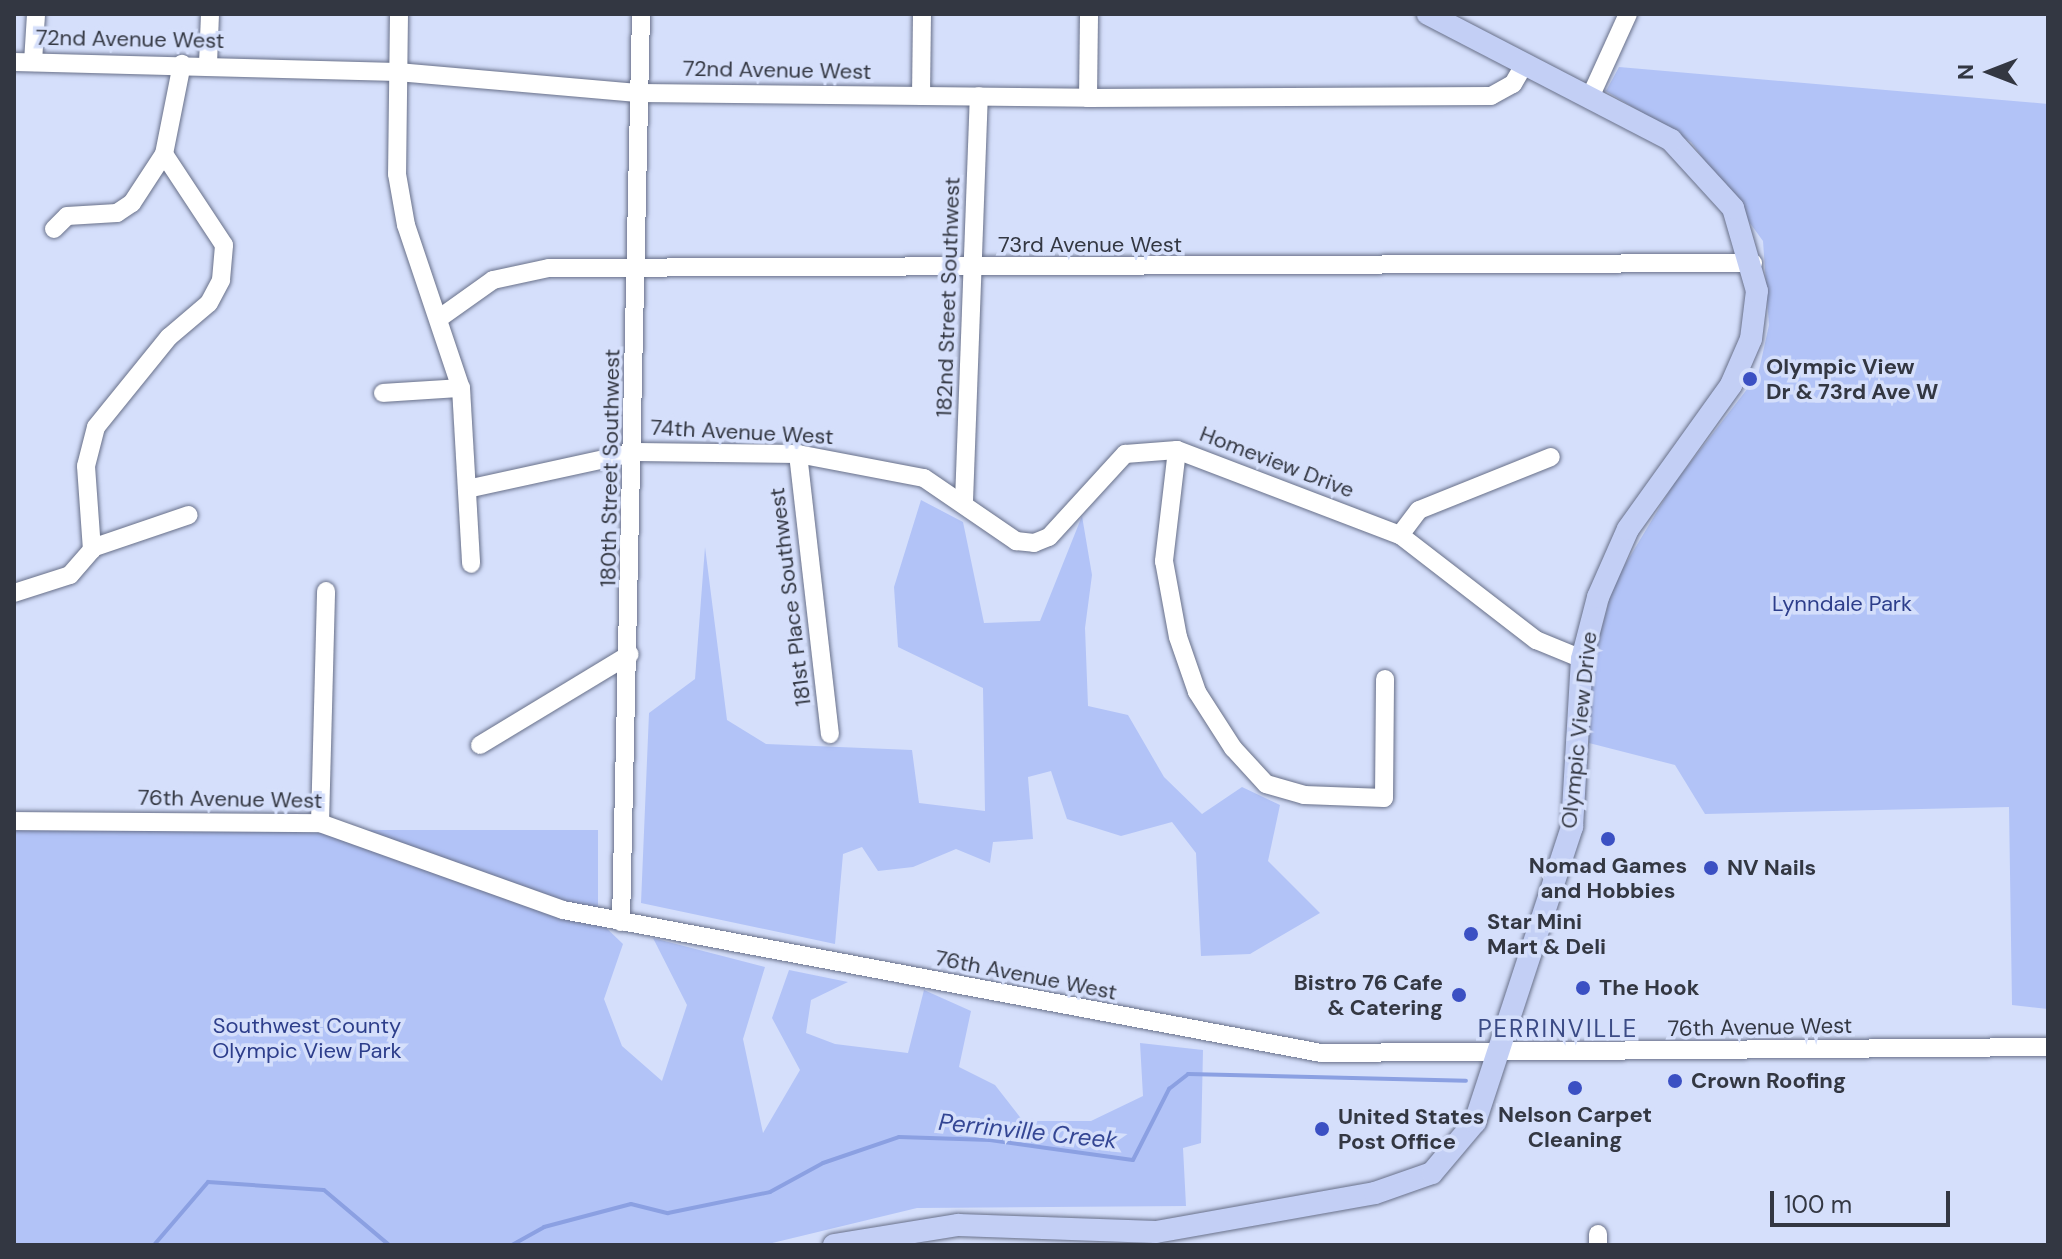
<!DOCTYPE html>
<html>
<head>
<meta charset="utf-8">
<style>
	body { margin:0 }
	#map { position:relative; width:2062px; height:1259px; overflow:hidden; background:#d5dffb; font-family:"DM Sans",sans-serif }
	div>[style] { position:absolute }
	.green>* { inset:0; background:#b2c3f7 }
	.stream>* { height:4px; margin:-2px; padding:0 2px; transform-origin:2px; border-radius:2px; background:#8ba0e2 }
	.roads { filter:drop-shadow(0 0 2px #687089) drop-shadow(0 0 2px #687089) }
	.minor>* { height:18px; margin:-9px; padding:0 9px; transform-origin:9px; border-radius:9px; background:#fff }
	.major>* { height:22px; margin:-11px; padding:0 11px; transform-origin:11px; border-radius:11px; background:#c3cff5 }
	.dots>* { width:22px; height:22px; translate:-50% -50%; box-sizing:border-box; border:4px solid #d5dffb; border-radius:50% }
	span { translate:-50% -50%; white-space:nowrap; text-align:center; line-height:1.15; -webkit-text-stroke:7px #d5dffb; paint-order:stroke }
	.street-label { font-size:22px; color:#333742 }
	.poi-label { font-size:22px; color:#333742; font-weight:700 }
	.left { translate:0 -50%; text-align:left }
	.right { translate:-100% -50%; text-align:right }
	.park-label { font-size:22px; color:#2d3e8b }
	.neighbourhood-label { font-size:24px; color:#3b4b86; letter-spacing:2px }
	.water-label { font-size:24px; color:#344694; font-style:italic }
	.frame { position:absolute; inset:0; border:16px solid #333742; pointer-events:none }
	.north { position:absolute; left:1950px; top:32px; width:80px; height:80px; -webkit-text-stroke:6px #d5dffb; paint-order:stroke; rotate:270deg; font-size:22px; font-weight:700; line-height:32px; text-align:center; color:#333742 }
	.north::after { content:''; display:block; margin:auto; width:28px; height:36px; background:#333742; clip-path:polygon(50% 0,100% 100%,50% 72%,0 100%) }
	.scale { position:absolute; left:1770px; top:1191px; width:180px; height:36px; box-sizing:border-box; border:4px solid #333742; border-top:0; padding-left:10px; font-size:24px; line-height:28px; white-space:nowrap; color:#333742; -webkit-text-stroke:6px #d5dffb; paint-order:stroke }
</style>
</head>
<body>
<div id="map">
	<div class="green">
		<i style="clip-path:polygon(1619px 67px,2048px 104px,2048px 1009px,2012px 1005px,2009px 807px,1705px 814px,1675px 765px,1589px 743px,1589px 675px,1614px 583px,1673px 485px,1758px 375px,1769px 325px,1763px 241px,1691px 142px,1606px 91px)"></i>
		<i style="clip-path:polygon(921px 500px,963px 522px,984px 623px,1040px 621px,1082px 516px,1092px 575px,1085px 628px,1088px 706px,1128px 715px,1164px 777px,1202px 814px,1242px 787px,1280px 805px,1268px 861px,1320px 913px,1250px 954px,1201px 956px,1196px 853px,1172px 822px,1121px 836px,1067px 819px,1051px 771px,1028px 777px,1033px 839px,993px 842px,990px 863px,956px 849px,913px 867px,878px 871px,862px 847px,843px 854px,835px 944px,641px 903px,649px 713px,695px 679px,705px 547px,727px 720px,766px 744px,912px 750px,919px 803px,985px 811px,983px 688px,898px 647px,894px 587px)"></i>
		<i style="clip-path:polygon(14px 830px,598px 830px,598px 920px,623px 944px,604px 999px,622px 1046px,662px 1081px,687px 1005px,653px 938px,765px 967px,743px 1039px,763px 1133px,800px 1070px,772px 1018px,789px 970px,848px 982px,811px 1000px,806px 1033px,835px 1044px,908px 1053px,924px 990px,971px 1011px,959px 1067px,995px 1085px,1023px 1121px,1091px 1121px,1143px 1096px,1140px 1043px,1203px 1050px,1201px 1143px,1183px 1148px,1186px 1206px,917px 1208px,764px 1245px,14px 1245px)"></i>
	</div>
	<div class="stream">
		<i style="left:154px;top:1245px;width:83px;rotate:-49.4deg"></i>
		<i style="left:208px;top:1182px;width:116px;rotate:3.9deg"></i>
		<i style="left:324px;top:1190px;width:85px;rotate:40.2deg"></i>
		<i style="left:512px;top:1245px;width:37px;rotate:-29deg"></i>
		<i style="left:544px;top:1227px;width:90px;rotate:-14.8deg"></i>
		<i style="left:631px;top:1204px;width:38px;rotate:14deg"></i>
		<i style="left:668px;top:1213px;width:104px;rotate:-11.6deg"></i>
		<i style="left:770px;top:1192px;width:60px;rotate:-28.7deg"></i>
		<i style="left:823px;top:1163px;width:80px;rotate:-18.9deg"></i>
		<i style="left:899px;top:1137px;width:91px;rotate:1.9deg"></i>
		<i style="left:990px;top:1140px;width:144px;rotate:8deg"></i>
		<i style="left:1133px;top:1160px;width:80px;rotate:-63.1deg"></i>
		<i style="left:1169px;top:1089px;width:24px;rotate:-38deg"></i>
		<i style="left:1188px;top:1074px;width:278px;rotate:1.4deg"></i>
	</div>
	<div class="roads">
		<div class="minor">
			<i style="left:399px;top:14px;width:160px;rotate:90.7deg"></i>
			<i style="left:397px;top:174px;width:52px;rotate:80deg"></i>
			<i style="left:406px;top:225px;width:172px;rotate:71.4deg"></i>
			<i style="left:461px;top:388px;width:176px;rotate:86.7deg"></i>
			<i style="left:14px;top:62px;width:384px;rotate:1.5deg"></i>
			<i style="left:398px;top:72px;width:243px;rotate:5deg"></i>
			<i style="left:640px;top:93px;width:448px;rotate:0.6deg"></i>
			<i style="left:1088px;top:98px;width:403px;rotate:-0.3deg"></i>
			<i style="left:1491px;top:96px;width:25px;rotate:-29deg"></i>
			<i style="left:1513px;top:84px;width:24px;rotate:-60deg"></i>
			<i style="left:33px;top:62px;width:48px;rotate:-86.4deg"></i>
			<i style="left:208px;top:64px;width:50px;rotate:-87.7deg"></i>
			<i style="left:1592px;top:93px;width:87px;rotate:-65.5deg"></i>
			<i style="left:921px;top:96px;width:82px;rotate:-89.3deg"></i>
			<i style="left:1088px;top:98px;width:84px;rotate:-89.3deg"></i>
			<i style="left:54px;top:229px;width:18px;rotate:-45deg"></i>
			<i style="left:67px;top:216px;width:50px;rotate:-3.4deg"></i>
			<i style="left:117px;top:213px;width:18px;rotate:-34deg"></i>
			<i style="left:132px;top:203px;width:59px;rotate:-56.9deg"></i>
			<i style="left:441px;top:317px;width:64px;rotate:-35.4deg"></i>
			<i style="left:493px;top:280px;width:57px;rotate:-12.1deg"></i>
			<i style="left:549px;top:268px;width:1204px;rotate:-0.24deg"></i>
			<i style="left:383px;top:393px;width:78px;rotate:-3.7deg"></i>
			<i style="left:1177px;top:450px;width:112px;rotate:96.7deg"></i>
			<i style="left:1164px;top:561px;width:77px;rotate:79.6deg"></i>
			<i style="left:1178px;top:637px;width:58px;rotate:70.9deg"></i>
			<i style="left:1197px;top:692px;width:67px;rotate:57.3deg"></i>
			<i style="left:1233px;top:748px;width:49px;rotate:47.5deg"></i>
			<i style="left:1266px;top:784px;width:40px;rotate:16deg"></i>
			<i style="left:1304px;top:795px;width:80px;rotate:2.1deg"></i>
			<i style="left:1384px;top:798px;width:119px;rotate:-89.5deg"></i>
			<i style="left:798px;top:454px;width:282px;rotate:83.5deg"></i>
			<i style="left:467px;top:489px;width:173px;rotate:-12.3deg"></i>
			<i style="left:636px;top:452px;width:162px;rotate:0.7deg"></i>
			<i style="left:798px;top:454px;width:128px;rotate:10.8deg"></i>
			<i style="left:924px;top:478px;width:112px;rotate:34.4deg"></i>
			<i style="left:1016px;top:541px;width:18px;rotate:6deg"></i>
			<i style="left:1034px;top:543px;width:16px;rotate:-22deg"></i>
			<i style="left:1049px;top:537px;width:113px;rotate:-47.5deg"></i>
			<i style="left:1125px;top:454px;width:52px;rotate:-4.4deg"></i>
			<i style="left:1177px;top:450px;width:239px;rotate:20.9deg"></i>
			<i style="left:1400px;top:535px;width:172px;rotate:37.7deg"></i>
			<i style="left:1536px;top:640px;width:50px;rotate:22.4deg"></i>
			<i style="left:964px;top:501px;width:405px;rotate:-87.9deg"></i>
			<i style="left:1400px;top:535px;width:31px;rotate:-53deg"></i>
			<i style="left:1419px;top:510px;width:142px;rotate:-21.9deg"></i>
			<i style="left:92px;top:548px;width:102px;rotate:-18.8deg"></i>
			<i style="left:14px;top:593px;width:59px;rotate:-17.8deg"></i>
			<i style="left:70px;top:575px;width:33px;rotate:-49deg"></i>
			<i style="left:92px;top:550px;width:84px;rotate:-94.1deg"></i>
			<i style="left:86px;top:466px;width:40px;rotate:-75.6deg"></i>
			<i style="left:96px;top:427px;width:116px;rotate:-51deg"></i>
			<i style="left:169px;top:337px;width:52px;rotate:-40.4deg"></i>
			<i style="left:209px;top:303px;width:26px;rotate:-62deg"></i>
			<i style="left:221px;top:280px;width:35px;rotate:-85deg"></i>
			<i style="left:224px;top:245px;width:109px;rotate:-123.4deg"></i>
			<i style="left:164px;top:154px;width:92px;rotate:-78.7deg"></i>
			<i style="left:480px;top:745px;width:175px;rotate:-31.2deg"></i>
			<i style="left:14px;top:821px;width:306px;rotate:0.4deg"></i>
			<i style="left:320px;top:823px;width:258px;rotate:19.7deg"></i>
			<i style="left:563px;top:910px;width:771px;rotate:10.68deg"></i>
			<i style="left:1321px;top:1053px;width:727px;rotate:-0.47deg"></i>
			<i style="left:320px;top:823px;width:232px;rotate:-88.5deg"></i>
			<i style="left:621px;top:922px;width:908px;rotate:-88.74deg"></i>
			<i style="left:1598px;top:1234px;width:11px;rotate:90deg"></i>
		</div>
		<div class="major">
			<i style="left:834px;top:1245px;width:126px;rotate:-9.2deg"></i>
			<i style="left:958px;top:1225px;width:198px;rotate:2deg"></i>
			<i style="left:1156px;top:1232px;width:222px;rotate:-10.1deg"></i>
			<i style="left:1375px;top:1193px;width:60px;rotate:-19.3deg"></i>
			<i style="left:1432px;top:1173px;width:67px;rotate:-49.9deg"></i>
			<i style="left:1475px;top:1122px;width:311px;rotate:-71.8deg"></i>
			<i style="left:1572px;top:827px;width:168px;rotate:-86.6deg"></i>
			<i style="left:1582px;top:659px;width:64px;rotate:-75.5deg"></i>
			<i style="left:1598px;top:597px;width:74px;rotate:-66.2deg"></i>
			<i style="left:1628px;top:529px;width:177px;rotate:-54.4deg"></i>
			<i style="left:1731px;top:385px;width:50px;rotate:-66.5deg"></i>
			<i style="left:1751px;top:339px;width:48px;rotate:-82.9deg"></i>
			<i style="left:1757px;top:291px;width:86px;rotate:-106.1deg"></i>
			<i style="left:1733px;top:208px;width:92px;rotate:-132.4deg"></i>
			<i style="left:1671px;top:140px;width:274px;rotate:-152.6deg"></i>
		</div>
	</div>
	<div class="dots">
		<i style="left:1750px;top:379px;background:#3b50c3"></i>
		<i style="left:1608px;top:839px;background:#3b50c3"></i>
		<i style="left:1711px;top:868px;background:#3b50c3"></i>
		<i style="left:1471px;top:934px;background:#3b50c3"></i>
		<i style="left:1583px;top:988px;background:#3b50c3"></i>
		<i style="left:1459px;top:995px;background:#3b50c3"></i>
		<i style="left:1675px;top:1081px;background:#3b50c3"></i>
		<i style="left:1575px;top:1088px;background:#3b50c3"></i>
		<i style="left:1322px;top:1129px;background:#3b50c3"></i>
	</div>
	<div class="street-label">
		<span style="left:130px;top:39px;rotate:1deg">72nd Avenue West</span>
		<span style="left:777px;top:70px;rotate:1deg">72nd Avenue West</span>
		<span style="left:1090px;top:245px">73rd Avenue West</span>
		<span style="left:948px;top:297px;rotate:-88deg">182nd Street Southwest</span>
		<span style="left:742px;top:432px;rotate:3deg">74th Avenue West</span>
		<span style="left:1277px;top:462px;rotate:21deg">Homeview Drive</span>
		<span style="left:610px;top:468px;rotate:-89deg">180th Street Southwest</span>
		<span style="left:790px;top:597px;rotate:-97deg">181st Place Southwest</span>
		<span style="left:1579px;top:730px;rotate:-84deg">Olympic View Drive</span>
		<span style="left:230px;top:799px;rotate:1deg">76th Avenue West</span>
		<span style="left:1026px;top:975px;rotate:11deg">76th Avenue West</span>
		<span style="left:1760px;top:1027px;rotate:-1deg">76th Avenue West</span>
	</div>
	<div class="poi-label">
		<span class="left" style="left:1766px;top:379px">Olympic View<br>Dr &amp; 73rd Ave W</span>
		<span style="left:1608px;top:878px">Nomad Games<br>and Hobbies</span>
		<span class="left" style="left:1727px;top:868px">NV Nails</span>
		<span class="left" style="left:1487px;top:934px">Star Mini<br>Mart &amp; Deli</span>
		<span class="right" style="left:1443px;top:995px">Bistro 76 Cafe<br>&amp; Catering</span>
		<span class="left" style="left:1599px;top:988px">The Hook</span>
		<span class="left" style="left:1691px;top:1081px">Crown Roofing</span>
		<span style="left:1575px;top:1127px">Nelson Carpet<br>Cleaning</span>
		<span class="left" style="left:1338px;top:1129px">United States<br>Post Office</span>
	</div>
	<div class="park-label">
		<span style="left:1842px;top:604px">Lynndale Park</span>
		<span style="left:307px;top:1038px">Southwest County<br>Olympic View Park</span>
	</div>
	<div class="neighbourhood-label">
		<span style="left:1558px;top:1029px">PERRINVILLE</span>
	</div>
	<div class="water-label">
		<span style="left:1028px;top:1131px;rotate:6deg">Perrinville Creek</span>
	</div>
	<div class="frame"></div>
	<div class="north">N</div>
	<div class="scale">100 m</div>
</div>
</body>
</html>
